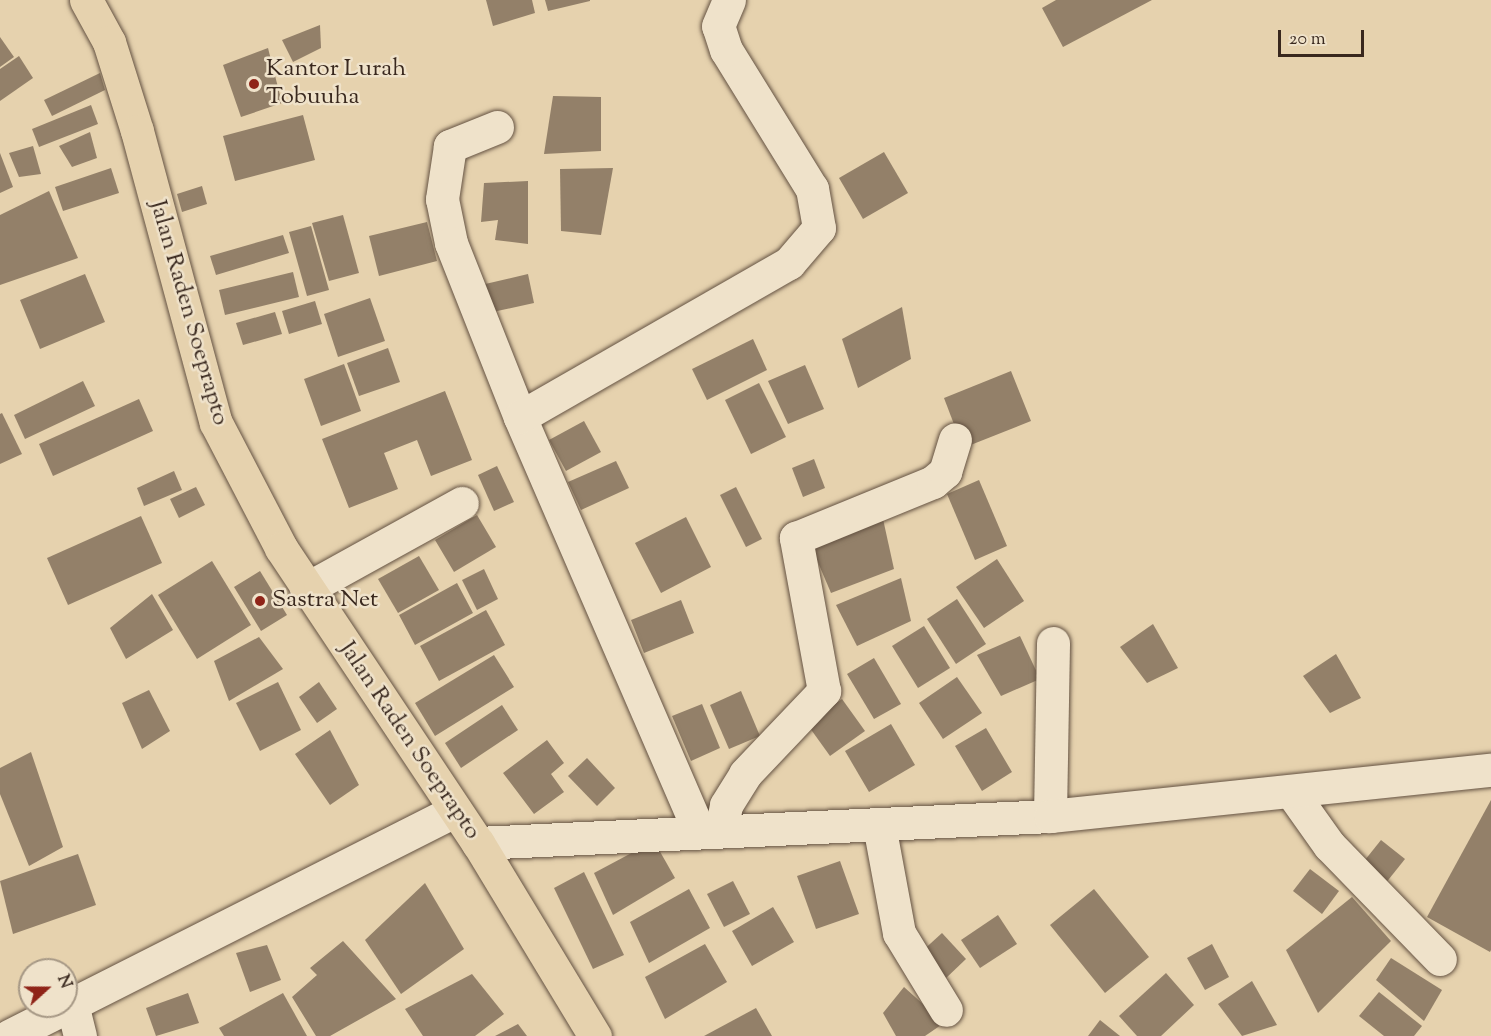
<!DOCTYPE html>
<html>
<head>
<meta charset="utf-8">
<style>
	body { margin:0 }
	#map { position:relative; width:1491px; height:1036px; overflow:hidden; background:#e6d2ae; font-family:"Sorts Mill Goudy",serif }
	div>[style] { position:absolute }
	.building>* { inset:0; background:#938069 }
	.roads { filter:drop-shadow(0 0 2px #645242) drop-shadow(0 0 2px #645242) }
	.minor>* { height:33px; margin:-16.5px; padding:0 16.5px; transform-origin:16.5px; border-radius:16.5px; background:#efe2ca }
	.highway>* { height:33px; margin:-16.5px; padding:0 16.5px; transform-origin:16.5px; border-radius:16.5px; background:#e6d2ae }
	.dots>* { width:16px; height:16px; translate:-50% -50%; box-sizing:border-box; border:3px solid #efe2ca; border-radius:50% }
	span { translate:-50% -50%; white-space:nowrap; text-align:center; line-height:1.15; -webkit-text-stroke:5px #efe2ca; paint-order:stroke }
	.poi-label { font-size:24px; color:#39281e }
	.left { translate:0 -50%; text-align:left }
	.street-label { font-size:24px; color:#39281e }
	.north { position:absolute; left:18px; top:958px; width:60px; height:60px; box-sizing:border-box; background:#efe2ca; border:2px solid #a69885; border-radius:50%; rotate:69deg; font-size:16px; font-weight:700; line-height:24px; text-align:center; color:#39281e }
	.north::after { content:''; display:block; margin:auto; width:21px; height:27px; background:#8f2418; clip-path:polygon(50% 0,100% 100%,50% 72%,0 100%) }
	.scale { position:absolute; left:1278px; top:30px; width:86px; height:27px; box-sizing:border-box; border:3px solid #39281e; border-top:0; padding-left:8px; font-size:18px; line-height:21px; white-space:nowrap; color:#39281e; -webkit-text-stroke:4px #efe2ca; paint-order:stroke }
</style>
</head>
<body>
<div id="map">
	<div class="building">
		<i style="clip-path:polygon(486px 0,532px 0,535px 13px,493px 26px)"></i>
		<i style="clip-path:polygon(545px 0,590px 0,590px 1px,548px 11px)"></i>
		<i style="clip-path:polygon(1056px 0,1152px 0,1063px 47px,1042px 8px)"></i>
		<i style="clip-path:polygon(320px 25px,321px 48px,293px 62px,282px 40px)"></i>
		<i style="clip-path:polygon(0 37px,14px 57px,0 67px)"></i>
		<i style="clip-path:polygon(268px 48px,282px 103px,241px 117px,223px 65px)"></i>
		<i style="clip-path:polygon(19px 56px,33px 78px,0 101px,0 69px)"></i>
		<i style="clip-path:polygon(100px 73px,105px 90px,52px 116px,44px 100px)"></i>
		<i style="clip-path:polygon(553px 96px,601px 97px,601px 151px,544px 154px)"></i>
		<i style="clip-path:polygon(91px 105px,98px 124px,39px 147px,32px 129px)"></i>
		<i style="clip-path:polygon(303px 115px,315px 160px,235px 181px,223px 136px)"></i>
		<i style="clip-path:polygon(90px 132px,97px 158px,72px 167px,59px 146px)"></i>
		<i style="clip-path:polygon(33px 146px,41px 174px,19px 177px,9px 153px)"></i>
		<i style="clip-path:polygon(884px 152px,908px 193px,863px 219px,839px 178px)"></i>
		<i style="clip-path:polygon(0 153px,13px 187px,0 193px)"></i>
		<i style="clip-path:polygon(111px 168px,119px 193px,63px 211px,55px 187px)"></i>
		<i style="clip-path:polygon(613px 168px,601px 235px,561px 231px,560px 169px)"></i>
		<i style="clip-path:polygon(528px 181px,528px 244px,495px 240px,498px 220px,481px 222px,484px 183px)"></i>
		<i style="clip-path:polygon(202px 186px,207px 204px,182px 212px,177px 194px)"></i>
		<i style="clip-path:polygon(49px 191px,78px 258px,0 285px,0 215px)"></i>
		<i style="clip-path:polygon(343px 215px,359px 273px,329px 281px,312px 223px)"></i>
		<i style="clip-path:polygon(427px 222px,437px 261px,379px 276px,369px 236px)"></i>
		<i style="clip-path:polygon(311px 226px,329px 290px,307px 296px,289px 232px)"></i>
		<i style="clip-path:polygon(283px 235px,289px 253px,216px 275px,210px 256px)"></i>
		<i style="clip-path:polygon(293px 272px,299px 297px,225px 315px,219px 290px)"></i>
		<i style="clip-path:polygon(85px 274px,105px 322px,40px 349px,20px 300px)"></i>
		<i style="clip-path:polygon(528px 274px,534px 303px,488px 313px,481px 285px)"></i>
		<i style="clip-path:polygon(370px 298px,385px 341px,338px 357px,324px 314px)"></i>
		<i style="clip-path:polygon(315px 301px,322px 324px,289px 334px,282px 311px)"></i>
		<i style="clip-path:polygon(902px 307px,911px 359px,858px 388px,842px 339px)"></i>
		<i style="clip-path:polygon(275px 312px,282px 334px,243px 345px,236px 323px)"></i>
		<i style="clip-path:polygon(753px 339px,767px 370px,707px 400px,692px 369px)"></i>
		<i style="clip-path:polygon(388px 348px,400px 382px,359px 396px,347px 363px)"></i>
		<i style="clip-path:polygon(344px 364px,361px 411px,321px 426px,304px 379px)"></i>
		<i style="clip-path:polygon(805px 365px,824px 409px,788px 424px,768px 381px)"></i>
		<i style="clip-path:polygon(1011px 371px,1031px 421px,963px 448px,944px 398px)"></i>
		<i style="clip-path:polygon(83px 381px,95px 406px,25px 439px,14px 415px)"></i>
		<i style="clip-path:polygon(759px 383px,786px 437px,751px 454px,725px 400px)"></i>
		<i style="clip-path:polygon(445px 391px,472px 460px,431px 476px,417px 440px,384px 453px,398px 489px,349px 508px,322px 439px)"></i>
		<i style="clip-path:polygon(139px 399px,153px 431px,53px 476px,39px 444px)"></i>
		<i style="clip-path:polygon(2px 413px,22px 454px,0 464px,0 414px)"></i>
		<i style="clip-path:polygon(584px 421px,601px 452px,566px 471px,549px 440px)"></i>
		<i style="clip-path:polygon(814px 459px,825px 488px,803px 497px,792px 468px)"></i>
		<i style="clip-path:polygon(616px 461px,629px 488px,581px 510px,568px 482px)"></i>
		<i style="clip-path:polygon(497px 466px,514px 502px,494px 511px,478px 475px)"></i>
		<i style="clip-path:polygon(174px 471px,182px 490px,144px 506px,137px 488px)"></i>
		<i style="clip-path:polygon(979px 480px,1007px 546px,975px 560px,947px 494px)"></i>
		<i style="clip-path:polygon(196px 487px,205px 505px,179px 518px,170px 499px)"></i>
		<i style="clip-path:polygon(736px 487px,762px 539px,746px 547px,720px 495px)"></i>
		<i style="clip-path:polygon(477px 515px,496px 547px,454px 572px,435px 540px)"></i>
		<i style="clip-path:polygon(141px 516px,162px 563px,68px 605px,47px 558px)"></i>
		<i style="clip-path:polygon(686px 517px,711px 567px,661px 593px,635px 543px)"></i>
		<i style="clip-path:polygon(883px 519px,894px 569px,831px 593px,811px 546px)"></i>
		<i style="clip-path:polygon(419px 556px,439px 590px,398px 613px,378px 579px)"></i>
		<i style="clip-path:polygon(997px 559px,1024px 601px,984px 628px,956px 587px)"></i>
		<i style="clip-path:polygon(212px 561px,251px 625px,197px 659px,158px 595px)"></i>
		<i style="clip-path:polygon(484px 569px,498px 599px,477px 610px,462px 580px)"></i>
		<i style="clip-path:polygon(260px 571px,287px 615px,261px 631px,234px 587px)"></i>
		<i style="clip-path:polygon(901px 578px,911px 621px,857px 646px,836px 605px)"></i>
		<i style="clip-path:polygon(457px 583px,473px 613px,415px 645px,399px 615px)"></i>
		<i style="clip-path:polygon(152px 594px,173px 630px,126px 659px,110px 628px)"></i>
		<i style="clip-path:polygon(957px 599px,986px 644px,956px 664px,927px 619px)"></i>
		<i style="clip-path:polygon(681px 600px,694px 633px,644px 653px,631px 620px)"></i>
		<i style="clip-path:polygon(486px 610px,505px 645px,439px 681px,420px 646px)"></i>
		<i style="clip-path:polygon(1153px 624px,1178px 668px,1147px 683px,1120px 647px)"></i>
		<i style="clip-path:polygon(924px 626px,950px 668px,918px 688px,892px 646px)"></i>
		<i style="clip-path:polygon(1020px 636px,1040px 679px,1001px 696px,977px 655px)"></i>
		<i style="clip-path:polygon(259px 637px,283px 669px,229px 701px,214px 661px)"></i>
		<i style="clip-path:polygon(1336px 654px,1361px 698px,1330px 713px,1303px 676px)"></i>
		<i style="clip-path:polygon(494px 655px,514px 687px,435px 736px,415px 703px)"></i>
		<i style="clip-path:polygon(874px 658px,901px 704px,874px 719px,847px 674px)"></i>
		<i style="clip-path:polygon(957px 677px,982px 713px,943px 739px,919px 703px)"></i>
		<i style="clip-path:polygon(278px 682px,301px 730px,260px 751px,236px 703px)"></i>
		<i style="clip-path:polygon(319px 682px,337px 709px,317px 723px,299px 697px)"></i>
		<i style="clip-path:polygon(149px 690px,170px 731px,142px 749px,122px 703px)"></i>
		<i style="clip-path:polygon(741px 691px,760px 736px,729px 749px,710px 705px)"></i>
		<i style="clip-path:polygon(842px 699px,865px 731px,830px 756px,807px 724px)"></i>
		<i style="clip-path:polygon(702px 704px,720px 748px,691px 761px,672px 716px)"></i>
		<i style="clip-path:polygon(502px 705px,518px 730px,461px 768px,445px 743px)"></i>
		<i style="clip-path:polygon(891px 724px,915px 765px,869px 792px,845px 751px)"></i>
		<i style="clip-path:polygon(986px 728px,1012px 772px,982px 791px,955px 746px)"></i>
		<i style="clip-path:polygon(330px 730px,359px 785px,330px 805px,295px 754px)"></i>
		<i style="clip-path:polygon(547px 740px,564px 763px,551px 774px,564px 792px,534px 814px,503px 773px)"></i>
		<i style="clip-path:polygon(31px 752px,63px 847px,29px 866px,0 794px,0 768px)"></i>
		<i style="clip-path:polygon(587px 758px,615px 788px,597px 806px,568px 776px)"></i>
		<i style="clip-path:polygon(1491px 800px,1491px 950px,1490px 952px,1427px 917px)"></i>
		<i style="clip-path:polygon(1381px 840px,1405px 859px,1381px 889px,1357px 870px)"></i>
		<i style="clip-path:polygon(654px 841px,675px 878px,613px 915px,594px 873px)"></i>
		<i style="clip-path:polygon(78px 854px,96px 905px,13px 934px,0 881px)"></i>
		<i style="clip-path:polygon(840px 861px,859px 914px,816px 929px,797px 876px)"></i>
		<i style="clip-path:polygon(1310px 869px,1339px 891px,1322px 914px,1293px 891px)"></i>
		<i style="clip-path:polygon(584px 872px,624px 955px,593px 969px,554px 888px)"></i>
		<i style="clip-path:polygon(733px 881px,750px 914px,724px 927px,707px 894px)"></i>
		<i style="clip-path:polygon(425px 883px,464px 949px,401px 994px,365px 940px)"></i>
		<i style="clip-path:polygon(689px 889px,710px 928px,649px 963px,630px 922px)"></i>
		<i style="clip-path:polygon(1094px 889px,1149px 957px,1105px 993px,1050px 925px)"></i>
		<i style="clip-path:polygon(1352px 897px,1391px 941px,1318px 1013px,1286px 950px)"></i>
		<i style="clip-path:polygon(773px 907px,794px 942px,752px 966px,732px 931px)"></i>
		<i style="clip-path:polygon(998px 915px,1017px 944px,980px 968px,961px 940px)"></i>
		<i style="clip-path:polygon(942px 933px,966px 959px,944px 980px,919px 954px)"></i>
		<i style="clip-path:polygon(343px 941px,396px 999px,330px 1036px,316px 1036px,292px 997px,317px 975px,310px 968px)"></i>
		<i style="clip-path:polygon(705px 944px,727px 982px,665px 1019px,645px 977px)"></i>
		<i style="clip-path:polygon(1212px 944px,1229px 977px,1205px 990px,1187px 958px)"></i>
		<i style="clip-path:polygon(267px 945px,281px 980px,250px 992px,236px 953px)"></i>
		<i style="clip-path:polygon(1391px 958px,1442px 990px,1424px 1021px,1376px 980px)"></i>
		<i style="clip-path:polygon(1166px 973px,1194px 1005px,1161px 1036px,1137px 1036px,1119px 1016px)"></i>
		<i style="clip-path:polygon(472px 974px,504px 1014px,475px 1036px,423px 1036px,405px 1009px)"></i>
		<i style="clip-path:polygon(1252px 981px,1277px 1025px,1242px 1036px,1218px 1004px)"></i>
		<i style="clip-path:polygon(904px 987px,944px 1023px,925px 1036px,896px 1036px,883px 1013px)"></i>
		<i style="clip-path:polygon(1379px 992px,1422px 1026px,1414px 1036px,1384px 1036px,1359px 1016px)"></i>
		<i style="clip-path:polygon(188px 993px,199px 1023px,156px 1036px,146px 1008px)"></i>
		<i style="clip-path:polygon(283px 993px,307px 1036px,224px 1036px,219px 1028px)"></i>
		<i style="clip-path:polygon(756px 1008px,772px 1036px,704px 1036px)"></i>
		<i style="clip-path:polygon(1100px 1020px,1120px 1036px,1088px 1036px)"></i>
		<i style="clip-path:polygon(518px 1024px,527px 1036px,495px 1036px)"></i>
	</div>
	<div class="roads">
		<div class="minor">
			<i style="left:497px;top:127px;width:51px;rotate:158deg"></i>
			<i style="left:450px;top:146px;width:54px;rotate:98.6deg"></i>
			<i style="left:442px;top:199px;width:45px;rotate:78.4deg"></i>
			<i style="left:451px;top:243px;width:187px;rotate:68.4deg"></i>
			<i style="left:306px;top:589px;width:178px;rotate:-28.9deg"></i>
			<i style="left:1292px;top:793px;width:64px;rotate:54.6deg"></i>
			<i style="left:1329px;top:845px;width:159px;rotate:45.8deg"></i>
			<i style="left:1050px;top:816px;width:173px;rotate:-89deg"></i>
			<i style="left:879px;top:825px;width:110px;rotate:79.5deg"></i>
			<i style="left:899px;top:933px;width:90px;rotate:58.6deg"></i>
			<i style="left:699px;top:831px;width:451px;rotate:-113.4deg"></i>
			<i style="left:520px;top:417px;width:310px;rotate:-29.8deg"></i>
			<i style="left:789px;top:263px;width:46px;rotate:-49.4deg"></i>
			<i style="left:819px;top:228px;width:40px;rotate:-100deg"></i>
			<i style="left:812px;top:189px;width:163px;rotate:-121.7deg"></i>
			<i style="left:726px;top:50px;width:25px;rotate:-108deg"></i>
			<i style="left:718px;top:26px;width:28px;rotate:-67deg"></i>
			<i style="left:721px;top:831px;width:26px;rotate:-79deg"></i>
			<i style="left:726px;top:805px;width:36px;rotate:-58deg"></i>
			<i style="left:745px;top:774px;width:115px;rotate:-46.4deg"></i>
			<i style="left:824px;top:691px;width:156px;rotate:-100.4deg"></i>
			<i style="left:796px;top:538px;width:148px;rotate:-22.2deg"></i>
			<i style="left:933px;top:482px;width:16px;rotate:-40deg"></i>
			<i style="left:945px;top:472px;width:34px;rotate:-73deg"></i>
			<i style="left:478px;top:843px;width:573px;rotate:-2.7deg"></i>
			<i style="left:1050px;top:816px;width:443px;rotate:-6deg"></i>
			<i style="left:72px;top:1004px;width:33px;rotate:76deg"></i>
			<i style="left:9px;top:1036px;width:500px;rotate:-26.8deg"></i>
		</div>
		<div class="highway">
			<i style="left:86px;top:0;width:48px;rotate:61.3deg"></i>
			<i style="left:109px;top:42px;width:93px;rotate:72.5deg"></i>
			<i style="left:137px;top:131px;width:302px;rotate:74.9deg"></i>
			<i style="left:216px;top:423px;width:141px;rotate:62.5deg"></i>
			<i style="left:281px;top:548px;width:355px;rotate:56.3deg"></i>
			<i style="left:478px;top:843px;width:226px;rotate:58.8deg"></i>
		</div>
	</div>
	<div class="dots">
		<i style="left:254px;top:84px;background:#8f2418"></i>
		<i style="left:260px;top:601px;background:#8f2418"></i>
	</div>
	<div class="poi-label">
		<span class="left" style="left:266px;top:84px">Kantor Lurah<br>Tobuuha</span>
		<span class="left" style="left:272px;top:601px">Sastra Net</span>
	</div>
	<div class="street-label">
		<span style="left:188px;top:313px;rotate:74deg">Jalan Raden Soeprapto</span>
		<span style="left:409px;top:741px;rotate:56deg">Jalan Raden Soeprapto</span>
	</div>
	<div class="north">N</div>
	<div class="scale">20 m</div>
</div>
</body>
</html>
